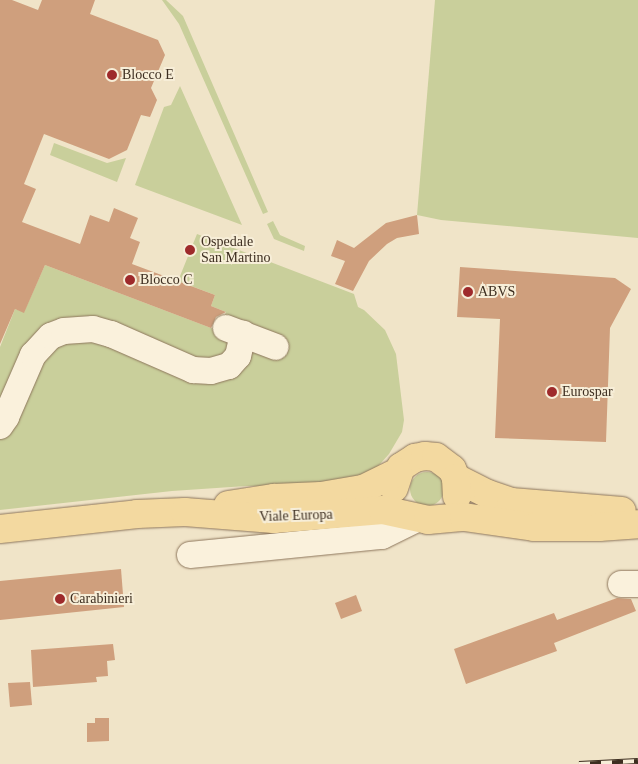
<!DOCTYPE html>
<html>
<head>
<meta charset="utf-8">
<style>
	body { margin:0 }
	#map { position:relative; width:638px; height:764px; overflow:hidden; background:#f0e4c8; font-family:Georgia,serif }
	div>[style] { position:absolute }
	.green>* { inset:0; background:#c9cf9b }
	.round { border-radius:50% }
	.building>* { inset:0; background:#cf9f7d }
	.roads { filter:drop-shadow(0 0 1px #8d765c) drop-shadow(0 0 1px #8d765c) }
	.minor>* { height:26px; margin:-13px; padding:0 13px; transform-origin:13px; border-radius:13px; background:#faf1dc }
	.major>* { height:28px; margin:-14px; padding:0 14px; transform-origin:14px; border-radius:14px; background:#f3d9a0 }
	.rail>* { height:5.5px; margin-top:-2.75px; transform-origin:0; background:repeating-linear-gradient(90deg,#f7eed8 0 11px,#3d2e20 0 22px); box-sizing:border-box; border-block:1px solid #3d2e20 }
	.dots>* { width:14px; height:14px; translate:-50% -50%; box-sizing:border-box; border:2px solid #f7eed8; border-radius:50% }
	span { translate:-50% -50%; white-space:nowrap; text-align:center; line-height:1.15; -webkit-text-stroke:4px #f7eed8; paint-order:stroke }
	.poi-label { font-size:14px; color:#3d2e20 }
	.left { translate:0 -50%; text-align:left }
	.street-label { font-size:14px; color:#3d2e20 }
</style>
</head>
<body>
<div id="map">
	<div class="green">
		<i style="clip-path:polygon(162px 0,166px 0,183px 16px,268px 212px,263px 214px,179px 24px)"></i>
		<i style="clip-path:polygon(435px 0,638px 0,638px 238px,441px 220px,417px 215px)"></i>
		<i style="clip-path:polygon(180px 86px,242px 225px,135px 185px,164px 107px,171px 105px)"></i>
		<i style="clip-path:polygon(54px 143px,107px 163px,126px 158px,117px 182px,50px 155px)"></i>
		<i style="clip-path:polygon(273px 221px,280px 235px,305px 246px,304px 251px,274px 239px,267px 224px)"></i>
		<i style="clip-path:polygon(197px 234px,354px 294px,358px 307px,364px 310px,385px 330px,396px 354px,404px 420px,402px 432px,389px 454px,372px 473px,329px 486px,246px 486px,172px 491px,0 510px,0 347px,15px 309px,24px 312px,45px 265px,219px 331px,226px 312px,211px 306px,215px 295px,178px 281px)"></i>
		<i class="round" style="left:410px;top:472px;width:34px;height:34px"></i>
	</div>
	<div class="building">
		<i style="clip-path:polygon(0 0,12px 0,38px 10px,42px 0,95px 0,90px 14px,158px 40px,165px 55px,151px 88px,157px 100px,150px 117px,141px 115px,127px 150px,109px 159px,44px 134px,24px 184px,36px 189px,22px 222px,80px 244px,90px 215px,109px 222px,114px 208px,138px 218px,130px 238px,140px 242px,132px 264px,215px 295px,211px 306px,226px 312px,216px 317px,211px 328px,45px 265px,24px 313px,15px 309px,0 344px)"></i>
		<i style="clip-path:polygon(417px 215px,419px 234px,397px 238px,387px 244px,369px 261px,353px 291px,335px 284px,345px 261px,331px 256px,337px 240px,354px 248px,386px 223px)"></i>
		<i style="clip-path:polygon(460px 267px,615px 278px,631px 289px,610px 328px,606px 442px,495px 438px,500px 319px,457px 317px)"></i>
		<i style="clip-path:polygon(121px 569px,124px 607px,0 620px,0 581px)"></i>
		<i style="clip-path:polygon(356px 595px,362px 611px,341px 619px,335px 603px)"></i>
		<i style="clip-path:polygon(617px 598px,631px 599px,636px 611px,554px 643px,557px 651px,466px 684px,454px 649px,554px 613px,557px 620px)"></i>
		<i style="clip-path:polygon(113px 644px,115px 660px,107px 661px,108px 676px,96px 677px,97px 682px,33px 687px,31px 650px)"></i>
		<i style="clip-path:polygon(30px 682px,32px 705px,10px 707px,8px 683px)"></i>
		<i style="clip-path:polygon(95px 718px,109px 718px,109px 741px,87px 742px,87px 723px,95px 723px)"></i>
	</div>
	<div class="roads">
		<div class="minor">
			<i style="left:226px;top:328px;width:53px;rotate:20.8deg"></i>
			<i style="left:0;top:426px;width:11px;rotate:-56deg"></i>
			<i style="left:6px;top:417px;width:68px;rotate:-66.5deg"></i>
			<i style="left:33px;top:355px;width:26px;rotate:-47deg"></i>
			<i style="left:51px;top:336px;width:14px;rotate:-21deg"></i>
			<i style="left:64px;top:331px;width:29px;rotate:-4deg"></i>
			<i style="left:93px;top:329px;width:19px;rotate:16deg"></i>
			<i style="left:111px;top:334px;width:90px;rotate:23.7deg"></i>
			<i style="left:193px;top:370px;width:18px;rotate:3deg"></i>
			<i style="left:211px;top:371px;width:19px;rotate:-16deg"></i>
			<i style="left:229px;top:366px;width:13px;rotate:-48deg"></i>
			<i style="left:238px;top:356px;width:23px;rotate:-77deg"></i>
			<i style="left:190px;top:555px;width:193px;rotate:-5.7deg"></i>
			<i style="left:382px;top:536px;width:39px;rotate:-26deg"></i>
			<i style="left:621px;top:584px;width:17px"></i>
		</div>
		<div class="major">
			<i style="left:456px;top:478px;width:36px;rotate:27deg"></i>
			<i style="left:488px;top:494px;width:24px;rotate:19deg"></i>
			<i style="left:511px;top:502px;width:111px;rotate:4.6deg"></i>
			<i style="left:394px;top:488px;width:22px;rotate:-72deg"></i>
			<i style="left:401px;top:467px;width:17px;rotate:-33deg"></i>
			<i style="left:415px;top:458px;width:10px;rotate:-11deg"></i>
			<i style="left:425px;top:456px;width:11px;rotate:5deg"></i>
			<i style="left:436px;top:457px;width:20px;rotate:37deg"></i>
			<i style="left:452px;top:469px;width:10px;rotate:66deg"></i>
			<i style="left:456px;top:478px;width:18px;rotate:87deg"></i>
			<i style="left:228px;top:505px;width:47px;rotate:-8.7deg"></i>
			<i style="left:274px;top:498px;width:47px;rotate:-2.4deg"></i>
			<i style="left:321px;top:496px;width:43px;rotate:-9.5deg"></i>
			<i style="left:363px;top:489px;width:39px;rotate:-26deg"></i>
			<i style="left:0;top:529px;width:138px;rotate:-6.2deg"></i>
			<i style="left:137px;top:514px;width:48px;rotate:-2.4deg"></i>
			<i style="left:185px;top:512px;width:89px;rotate:4.5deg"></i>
			<i style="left:274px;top:519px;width:109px;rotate:-4.7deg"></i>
			<i style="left:383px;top:510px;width:46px;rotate:12.5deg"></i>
			<i style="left:428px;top:520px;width:36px;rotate:-5deg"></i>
			<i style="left:464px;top:517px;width:71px;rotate:8.1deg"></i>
			<i style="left:534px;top:527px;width:65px"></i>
			<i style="left:599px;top:527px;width:39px;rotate:-4deg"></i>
		</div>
	</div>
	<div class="rail">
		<i style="left:579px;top:764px;width:59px;rotate:-2.9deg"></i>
	</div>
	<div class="dots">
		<i style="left:112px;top:75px;background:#9e2a2b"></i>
		<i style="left:190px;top:250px;background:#9e2a2b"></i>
		<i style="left:130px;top:280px;background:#9e2a2b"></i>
		<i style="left:468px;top:292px;background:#9e2a2b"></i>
		<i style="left:552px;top:392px;background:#9e2a2b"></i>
		<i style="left:60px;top:599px;background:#9e2a2b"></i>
	</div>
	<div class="poi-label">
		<span class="left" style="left:122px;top:75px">Blocco E</span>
		<span class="left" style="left:201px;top:250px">Ospedale<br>San Martino</span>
		<span class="left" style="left:140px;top:280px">Blocco C</span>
		<span class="left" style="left:478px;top:292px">ABVS</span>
		<span class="left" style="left:562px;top:392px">Eurospar</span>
		<span class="left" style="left:70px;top:599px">Carabinieri</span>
	</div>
	<div class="street-label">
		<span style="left:296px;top:516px;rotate:-2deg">Viale Europa</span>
	</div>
</div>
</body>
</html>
